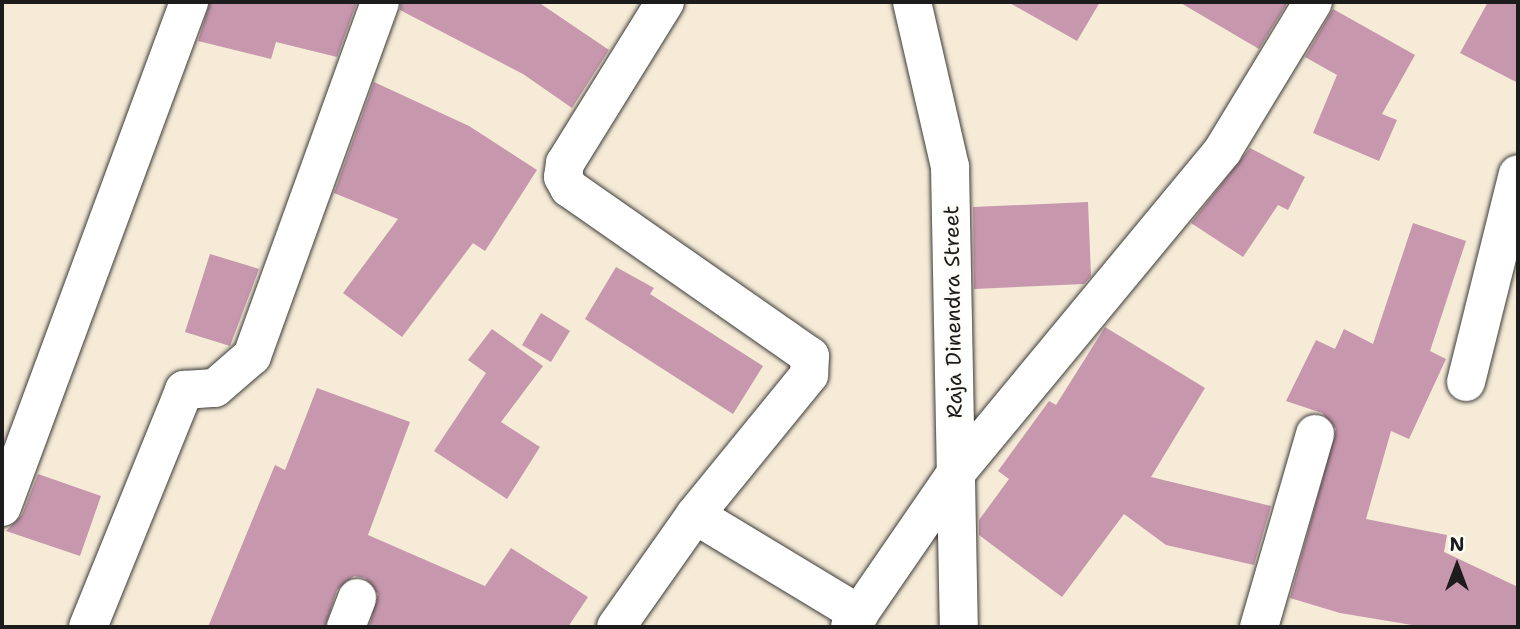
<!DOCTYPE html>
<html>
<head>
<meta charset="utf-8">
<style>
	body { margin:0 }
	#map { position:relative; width:1520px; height:629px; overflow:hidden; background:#f5ebd7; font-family:"Shantell Sans",sans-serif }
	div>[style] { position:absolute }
	.building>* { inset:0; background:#c797ae }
	.roads { filter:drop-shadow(0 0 2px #3d3b38) drop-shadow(0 0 2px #3d3b38) }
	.minor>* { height:38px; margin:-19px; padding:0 19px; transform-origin:19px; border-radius:19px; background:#fff }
	.secondary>* { height:38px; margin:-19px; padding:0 19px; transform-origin:19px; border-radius:19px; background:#fff }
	span { translate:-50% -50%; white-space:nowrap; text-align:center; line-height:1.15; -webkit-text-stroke:5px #fdfcf7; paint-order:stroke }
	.street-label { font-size:21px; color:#1c1c1c }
	.frame { position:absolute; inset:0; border:4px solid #1c1c1c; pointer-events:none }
	.north { position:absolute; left:1422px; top:531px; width:70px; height:70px; -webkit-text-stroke:5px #fdfcf7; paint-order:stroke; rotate:0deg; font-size:19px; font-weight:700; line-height:28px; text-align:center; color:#1c1c1c }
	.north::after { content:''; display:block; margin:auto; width:24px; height:32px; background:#1c1c1c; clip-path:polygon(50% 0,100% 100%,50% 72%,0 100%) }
</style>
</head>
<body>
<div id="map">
	<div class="building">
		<i style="clip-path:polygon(210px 2px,357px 2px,337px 57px,276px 42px,271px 59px,198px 41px)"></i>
		<i style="clip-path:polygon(401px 2px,538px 2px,609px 50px,572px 108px,523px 74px,400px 10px)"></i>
		<i style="clip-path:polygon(1008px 2px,1100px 2px,1077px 41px)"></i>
		<i style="clip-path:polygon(1179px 2px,1288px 2px,1259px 49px)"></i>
		<i style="clip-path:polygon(1488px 2px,1518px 2px,1518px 83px,1460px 53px)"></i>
		<i style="clip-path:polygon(1333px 9px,1415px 55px,1382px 114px,1397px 120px,1379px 161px,1313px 133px,1337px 75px,1305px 57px)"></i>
		<i style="clip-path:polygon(374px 82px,469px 126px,537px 170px,485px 251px,473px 243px,402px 337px,343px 293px,398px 219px,334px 193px)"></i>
		<i style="clip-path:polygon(1250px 148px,1305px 177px,1288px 210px,1278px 205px,1243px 257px,1191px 223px)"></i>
		<i style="clip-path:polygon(1088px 202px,1091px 276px,1084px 284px,974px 289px,973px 207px)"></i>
		<i style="clip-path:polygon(1413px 223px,1466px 241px,1430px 351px,1446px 359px,1409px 439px,1391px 431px,1366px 519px,1447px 535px,1444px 552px,1518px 587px,1518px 627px,1424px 627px,1340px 613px,1290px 598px,1336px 429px,1322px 413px,1286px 401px,1316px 340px,1335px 349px,1344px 329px,1373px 344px)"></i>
		<i style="clip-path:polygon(210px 254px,259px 269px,230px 346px,185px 332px)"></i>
		<i style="clip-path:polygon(616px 267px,654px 288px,650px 294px,763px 366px,733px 414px,585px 319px)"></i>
		<i style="clip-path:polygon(541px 313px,570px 331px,551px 362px,522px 345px)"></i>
		<i style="clip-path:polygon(1105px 327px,1205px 388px,1151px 477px,1271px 506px,1254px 565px,1166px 545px,1124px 514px,1062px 597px,979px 535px,979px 520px,1009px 479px,998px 471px,1049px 401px,1056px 405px)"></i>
		<i style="clip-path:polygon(492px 329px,543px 366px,501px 422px,540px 447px,507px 499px,434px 451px,486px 373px,468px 360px)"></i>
		<i style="clip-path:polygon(317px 388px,410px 422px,368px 535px,485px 586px,511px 548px,588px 597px,568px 627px,369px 627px,378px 594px,365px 578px,354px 576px,337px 590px,325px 627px,208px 627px,275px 465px,285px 470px)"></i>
		<i style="clip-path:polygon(38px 474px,101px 496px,80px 556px,6px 531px,22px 515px)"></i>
	</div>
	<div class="roads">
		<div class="minor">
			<i style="left:665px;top:2px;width:190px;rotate:121.8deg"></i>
			<i style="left:565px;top:163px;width:14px;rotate:98deg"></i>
			<i style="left:563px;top:177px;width:13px;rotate:61deg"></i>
			<i style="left:569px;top:188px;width:294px;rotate:34.9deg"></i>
			<i style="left:810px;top:356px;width:19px;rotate:93deg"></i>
			<i style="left:809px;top:375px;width:181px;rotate:129.2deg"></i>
			<i style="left:1466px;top:382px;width:214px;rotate:-76deg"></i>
			<i style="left:2px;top:507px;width:539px;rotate:-69.68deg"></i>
			<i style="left:88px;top:627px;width:256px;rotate:-67.9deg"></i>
			<i style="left:184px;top:390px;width:31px;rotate:-4deg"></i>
			<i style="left:215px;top:388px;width:49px;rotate:-40.9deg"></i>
			<i style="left:252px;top:356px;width:376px;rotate:-70.1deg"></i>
			<i style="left:346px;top:627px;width:31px;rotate:-69deg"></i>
			<i style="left:616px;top:627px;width:137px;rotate:-54.8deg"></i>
			<i style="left:695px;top:515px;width:192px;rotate:31.1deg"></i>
			<i style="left:850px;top:627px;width:187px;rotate:-55.5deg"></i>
			<i style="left:956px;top:473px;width:419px;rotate:-50.4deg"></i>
			<i style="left:1223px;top:150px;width:173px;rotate:-58.7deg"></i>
			<i style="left:1259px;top:627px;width:201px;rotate:-73.8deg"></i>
		</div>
		<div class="secondary">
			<i style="left:912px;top:2px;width:169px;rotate:77deg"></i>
			<i style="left:950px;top:167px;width:460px;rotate:88.9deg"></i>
		</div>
	</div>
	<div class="street-label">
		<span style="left:953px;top:312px;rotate:-91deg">Raja Dinendra Street</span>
	</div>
	<div class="frame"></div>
	<div class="north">N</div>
</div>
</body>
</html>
